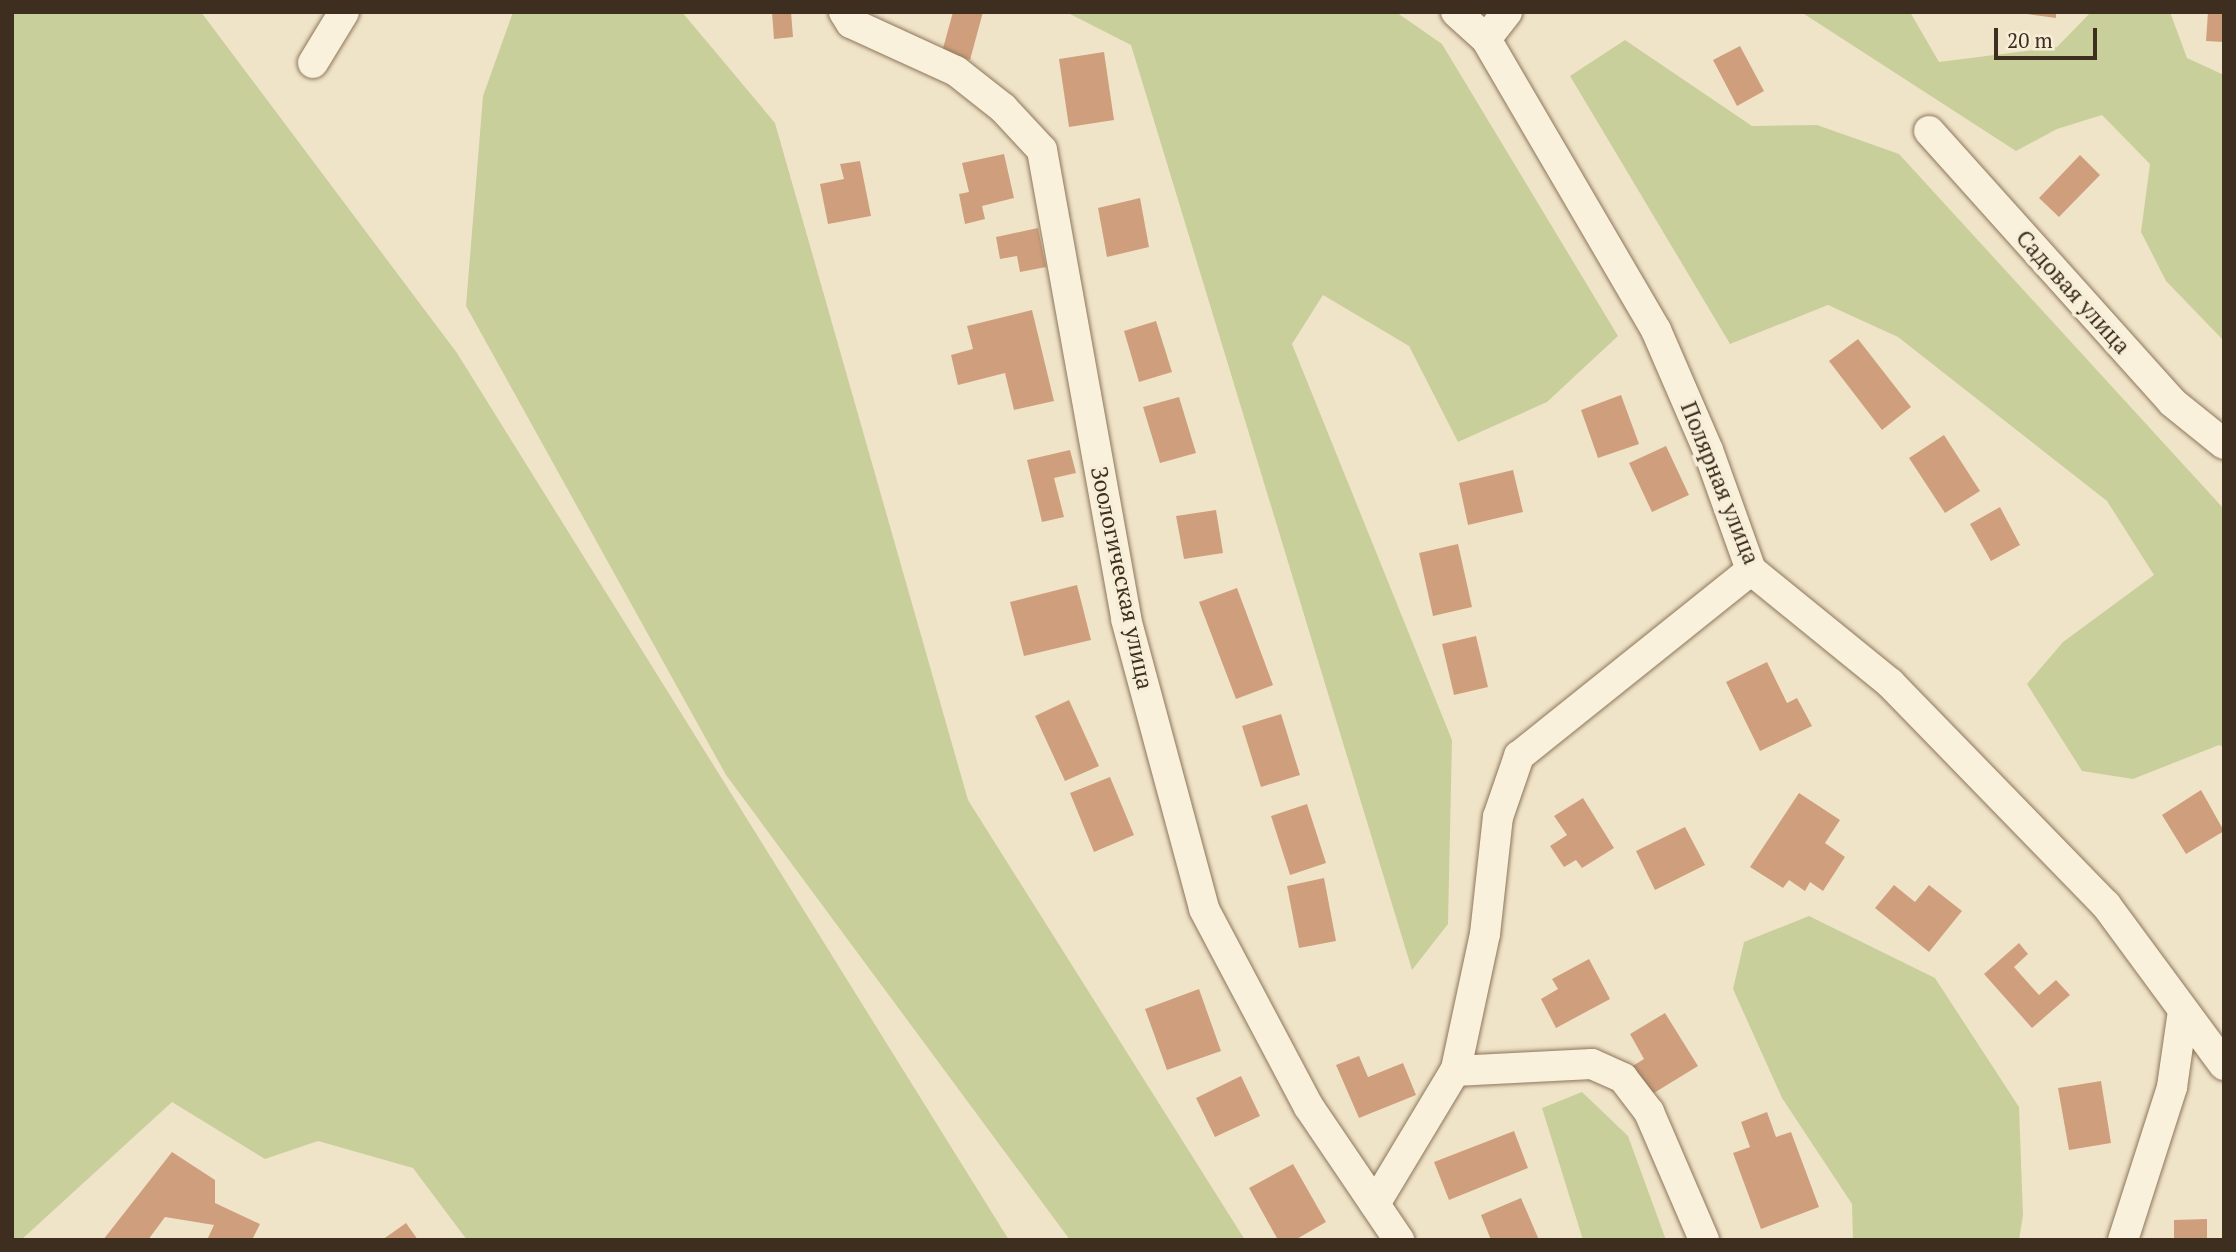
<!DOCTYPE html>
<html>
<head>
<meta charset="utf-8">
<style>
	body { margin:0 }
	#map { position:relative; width:2236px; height:1252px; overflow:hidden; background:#f0e4c8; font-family:"PT Serif",serif }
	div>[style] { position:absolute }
	.green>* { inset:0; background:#c9cf9b }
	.building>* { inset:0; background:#cf9f7d }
	.roads { filter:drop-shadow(0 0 2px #8d765c) drop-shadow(0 0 2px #8d765c) }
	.street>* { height:30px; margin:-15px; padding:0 15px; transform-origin:15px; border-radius:15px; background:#faf1dc }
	span { translate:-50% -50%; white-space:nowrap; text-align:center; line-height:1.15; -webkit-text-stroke:7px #f7eed8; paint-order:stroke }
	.street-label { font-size:23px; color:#3d2e20 }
	.frame { position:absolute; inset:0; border:14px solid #3d2e20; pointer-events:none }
	.scale { position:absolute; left:1994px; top:28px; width:103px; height:32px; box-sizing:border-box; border:4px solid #3d2e20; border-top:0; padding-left:9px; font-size:21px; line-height:24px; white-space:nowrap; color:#3d2e20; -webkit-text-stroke:5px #f7eed8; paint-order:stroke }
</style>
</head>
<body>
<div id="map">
	<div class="green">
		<i style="clip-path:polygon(12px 12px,201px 12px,457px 353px,1009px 1240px,467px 1240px,413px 1168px,318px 1141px,265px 1159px,172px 1102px,21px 1240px,12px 1240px)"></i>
		<i style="clip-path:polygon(513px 12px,682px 12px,775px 123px,968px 800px,1245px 1240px,1070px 1240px,726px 775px,466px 306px,483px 96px)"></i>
		<i style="clip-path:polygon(1066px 12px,1396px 12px,1442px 44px,1618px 336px,1547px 402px,1458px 442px,1409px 346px,1323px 295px,1292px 344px,1452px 740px,1448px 924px,1412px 970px,1131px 45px)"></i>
		<i style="clip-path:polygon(1801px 12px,1910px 12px,1939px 62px,2057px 47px,2091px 12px,2170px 12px,2187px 58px,2224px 75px,2224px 341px,2166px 281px,2141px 232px,2150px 164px,2102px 115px,2057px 129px,2016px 151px)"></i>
		<i style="clip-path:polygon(1625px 40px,1752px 126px,1817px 125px,1899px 154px,2224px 509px,2224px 747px,2219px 745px,2133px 779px,2082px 771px,2027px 684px,2063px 642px,2154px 575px,2107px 501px,1898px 337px,1828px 305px,1730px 344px,1570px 76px)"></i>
		<i style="clip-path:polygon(1809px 916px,1935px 978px,2019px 1107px,2023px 1215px,2019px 1240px,1853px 1240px,1852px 1204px,1782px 1098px,1733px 989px,1744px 942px)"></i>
		<i style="clip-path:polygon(1582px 1092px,1628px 1136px,1666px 1240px,1583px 1240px,1542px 1108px)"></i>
	</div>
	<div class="building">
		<i style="clip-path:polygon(772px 12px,791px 12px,793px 37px,774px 39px)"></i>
		<i style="clip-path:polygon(953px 12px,983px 12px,970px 60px,942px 52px)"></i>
		<i style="clip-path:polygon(2013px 12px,2056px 12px,2056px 18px)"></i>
		<i style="clip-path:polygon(2208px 12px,2224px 12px,2224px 42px,2206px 41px)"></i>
		<i style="clip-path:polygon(1740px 46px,1764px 91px,1737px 106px,1713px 60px)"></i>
		<i style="clip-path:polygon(1104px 52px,1114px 120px,1069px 127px,1059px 59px)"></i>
		<i style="clip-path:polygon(1004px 154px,1014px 198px,982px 206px,985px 219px,965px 224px,959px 194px,969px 192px,962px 163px)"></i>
		<i style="clip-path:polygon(2080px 155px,2100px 175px,2059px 217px,2039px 198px)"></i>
		<i style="clip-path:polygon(860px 161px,871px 216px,828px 224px,820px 184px,844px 179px,840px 164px)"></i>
		<i style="clip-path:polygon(1140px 198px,1149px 247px,1107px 257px,1098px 208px)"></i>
		<i style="clip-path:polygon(1038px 228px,1046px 267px,1020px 272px,1017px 256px,1000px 259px,996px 237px)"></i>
		<i style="clip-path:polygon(1032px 310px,1054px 401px,1014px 410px,1005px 373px,958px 385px,951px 355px,973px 349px,967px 326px)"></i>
		<i style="clip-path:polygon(1156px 321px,1172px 372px,1139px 382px,1124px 331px)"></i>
		<i style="clip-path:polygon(1858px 339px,1911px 407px,1882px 430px,1829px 361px)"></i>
		<i style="clip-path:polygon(1621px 395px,1639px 444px,1598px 458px,1581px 410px)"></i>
		<i style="clip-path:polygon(1179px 397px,1196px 453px,1160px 463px,1143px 407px)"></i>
		<i style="clip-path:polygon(1944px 435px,1980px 491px,1945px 513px,1909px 458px)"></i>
		<i style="clip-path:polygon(1666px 446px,1689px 495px,1652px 512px,1629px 463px)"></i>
		<i style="clip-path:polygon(1070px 450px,1076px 473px,1054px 478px,1064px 517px,1042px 522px,1027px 460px)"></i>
		<i style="clip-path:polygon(1513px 470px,1523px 512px,1468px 525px,1459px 483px)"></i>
		<i style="clip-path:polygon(2000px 507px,2020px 545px,1991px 561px,1970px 524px)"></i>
		<i style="clip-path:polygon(1216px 510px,1223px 553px,1184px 559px,1176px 516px)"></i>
		<i style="clip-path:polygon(1458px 544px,1472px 607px,1433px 616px,1419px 553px)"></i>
		<i style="clip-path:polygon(1077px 585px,1091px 640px,1024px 656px,1010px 602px)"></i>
		<i style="clip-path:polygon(1237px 588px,1273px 685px,1236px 699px,1199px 602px)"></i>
		<i style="clip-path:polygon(1476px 636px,1488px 687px,1454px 695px,1442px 644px)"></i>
		<i style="clip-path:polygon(1767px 662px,1787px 703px,1797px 698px,1812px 726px,1760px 751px,1726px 682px)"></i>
		<i style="clip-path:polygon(1069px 700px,1099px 766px,1065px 781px,1035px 716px)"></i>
		<i style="clip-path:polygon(1281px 714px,1300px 775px,1261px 787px,1242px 726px)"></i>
		<i style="clip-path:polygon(1110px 777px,1134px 835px,1094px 852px,1070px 793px)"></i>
		<i style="clip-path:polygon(2201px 790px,2224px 831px,2186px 854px,2162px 815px)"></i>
		<i style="clip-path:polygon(1799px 793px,1840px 820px,1825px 843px,1845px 857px,1823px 891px,1810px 882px,1805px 891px,1789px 880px,1783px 888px,1750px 867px)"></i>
		<i style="clip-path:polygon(1583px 798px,1614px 848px,1582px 868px,1576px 860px,1564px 867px,1550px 846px,1567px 835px,1554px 816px)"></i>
		<i style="clip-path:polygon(1307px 804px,1326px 863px,1290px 875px,1271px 816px)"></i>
		<i style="clip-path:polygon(1685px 827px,1705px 865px,1655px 890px,1636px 851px)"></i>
		<i style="clip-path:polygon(1324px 878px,1336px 941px,1299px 948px,1287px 886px)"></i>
		<i style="clip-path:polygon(1894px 885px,1915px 902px,1929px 885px,1962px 911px,1929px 952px,1875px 908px)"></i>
		<i style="clip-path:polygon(2019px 943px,2028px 954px,2014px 967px,2039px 995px,2056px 980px,2070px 995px,2032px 1028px,1984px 974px)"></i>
		<i style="clip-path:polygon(1589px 959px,1610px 999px,1556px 1028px,1541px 999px,1558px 989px,1552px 979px)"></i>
		<i style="clip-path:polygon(1199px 989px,1221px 1051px,1167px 1070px,1145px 1009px)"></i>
		<i style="clip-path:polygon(1665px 1013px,1698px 1066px,1649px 1096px,1631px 1067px,1644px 1059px,1630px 1034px)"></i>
		<i style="clip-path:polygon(1359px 1056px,1368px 1077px,1403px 1063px,1416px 1095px,1359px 1118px,1336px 1065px)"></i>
		<i style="clip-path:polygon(1241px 1076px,1260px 1116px,1215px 1137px,1196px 1098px)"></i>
		<i style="clip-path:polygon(2101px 1081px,2111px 1143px,2069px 1150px,2058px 1088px)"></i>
		<i style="clip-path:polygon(1767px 1112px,1776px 1137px,1791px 1132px,1819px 1207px,1761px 1229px,1733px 1153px,1750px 1147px,1741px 1122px)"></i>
		<i style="clip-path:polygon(1514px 1131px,1528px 1168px,1449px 1200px,1434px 1162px)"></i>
		<i style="clip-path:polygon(172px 1152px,215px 1180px,215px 1203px,260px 1224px,252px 1240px,207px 1240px,214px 1225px,165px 1217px,148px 1240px,103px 1240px)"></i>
		<i style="clip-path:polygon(1293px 1164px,1326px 1222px,1295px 1240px,1278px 1240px,1249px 1188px)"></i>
		<i style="clip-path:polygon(1521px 1198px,1539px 1240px,1491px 1240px,1481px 1215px)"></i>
		<i style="clip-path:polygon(2207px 1219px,2207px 1240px,2174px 1240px,2174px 1220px)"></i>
		<i style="clip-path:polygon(406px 1223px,418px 1240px,382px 1240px)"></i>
	</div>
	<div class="roads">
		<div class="street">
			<i style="left:844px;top:12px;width:13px;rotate:58deg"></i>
			<i style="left:851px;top:23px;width:115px;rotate:24.6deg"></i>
			<i style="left:956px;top:71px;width:60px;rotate:38.2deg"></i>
			<i style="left:1003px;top:108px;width:57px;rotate:47.1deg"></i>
			<i style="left:1042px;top:150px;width:476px;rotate:79.8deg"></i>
			<i style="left:1126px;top:619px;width:300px;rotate:74.9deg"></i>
			<i style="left:1204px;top:909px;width:224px;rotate:62.1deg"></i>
			<i style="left:1309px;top:1107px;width:161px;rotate:55.9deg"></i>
			<i style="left:1456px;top:12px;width:40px;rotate:42deg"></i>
			<i style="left:1486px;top:39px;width:337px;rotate:59.7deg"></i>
			<i style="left:1656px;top:330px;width:131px;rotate:66.6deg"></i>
			<i style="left:1708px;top:450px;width:127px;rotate:70.3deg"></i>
			<i style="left:1751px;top:570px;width:179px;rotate:39.1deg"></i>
			<i style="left:1890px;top:683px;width:310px;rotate:45.8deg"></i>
			<i style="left:2106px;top:905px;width:199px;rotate:53.6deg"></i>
			<i style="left:1486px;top:39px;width:34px;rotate:-52deg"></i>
			<i style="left:313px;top:63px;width:60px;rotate:-58.7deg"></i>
			<i style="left:1929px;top:131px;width:364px;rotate:48.1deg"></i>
			<i style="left:2172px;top:402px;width:67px;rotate:38.9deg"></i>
			<i style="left:1455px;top:1071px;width:137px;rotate:-2.9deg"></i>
			<i style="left:1592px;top:1064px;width:34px;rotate:24deg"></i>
			<i style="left:1623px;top:1078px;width:43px;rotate:52.6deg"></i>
			<i style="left:1649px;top:1112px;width:139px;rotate:66.7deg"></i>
			<i style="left:1375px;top:1204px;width:157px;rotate:-59deg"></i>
			<i style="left:1456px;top:1069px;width:138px;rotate:-77.9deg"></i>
			<i style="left:1485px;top:934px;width:118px;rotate:-83.7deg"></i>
			<i style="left:1498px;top:817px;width:65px;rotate:-71deg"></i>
			<i style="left:1519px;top:756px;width:297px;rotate:-38.7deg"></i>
			<i style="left:2123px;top:1240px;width:161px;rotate:-72.2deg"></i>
			<i style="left:2172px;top:1087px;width:77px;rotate:-81.8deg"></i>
		</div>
	</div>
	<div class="street-label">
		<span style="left:2073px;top:292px;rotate:48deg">Садовая улица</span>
		<span style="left:1720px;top:483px;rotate:68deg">Полярная улица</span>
		<span style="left:1122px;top:578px;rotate:78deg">Зоологическая улица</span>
	</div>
	<div class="frame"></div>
	<div class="scale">20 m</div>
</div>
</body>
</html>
